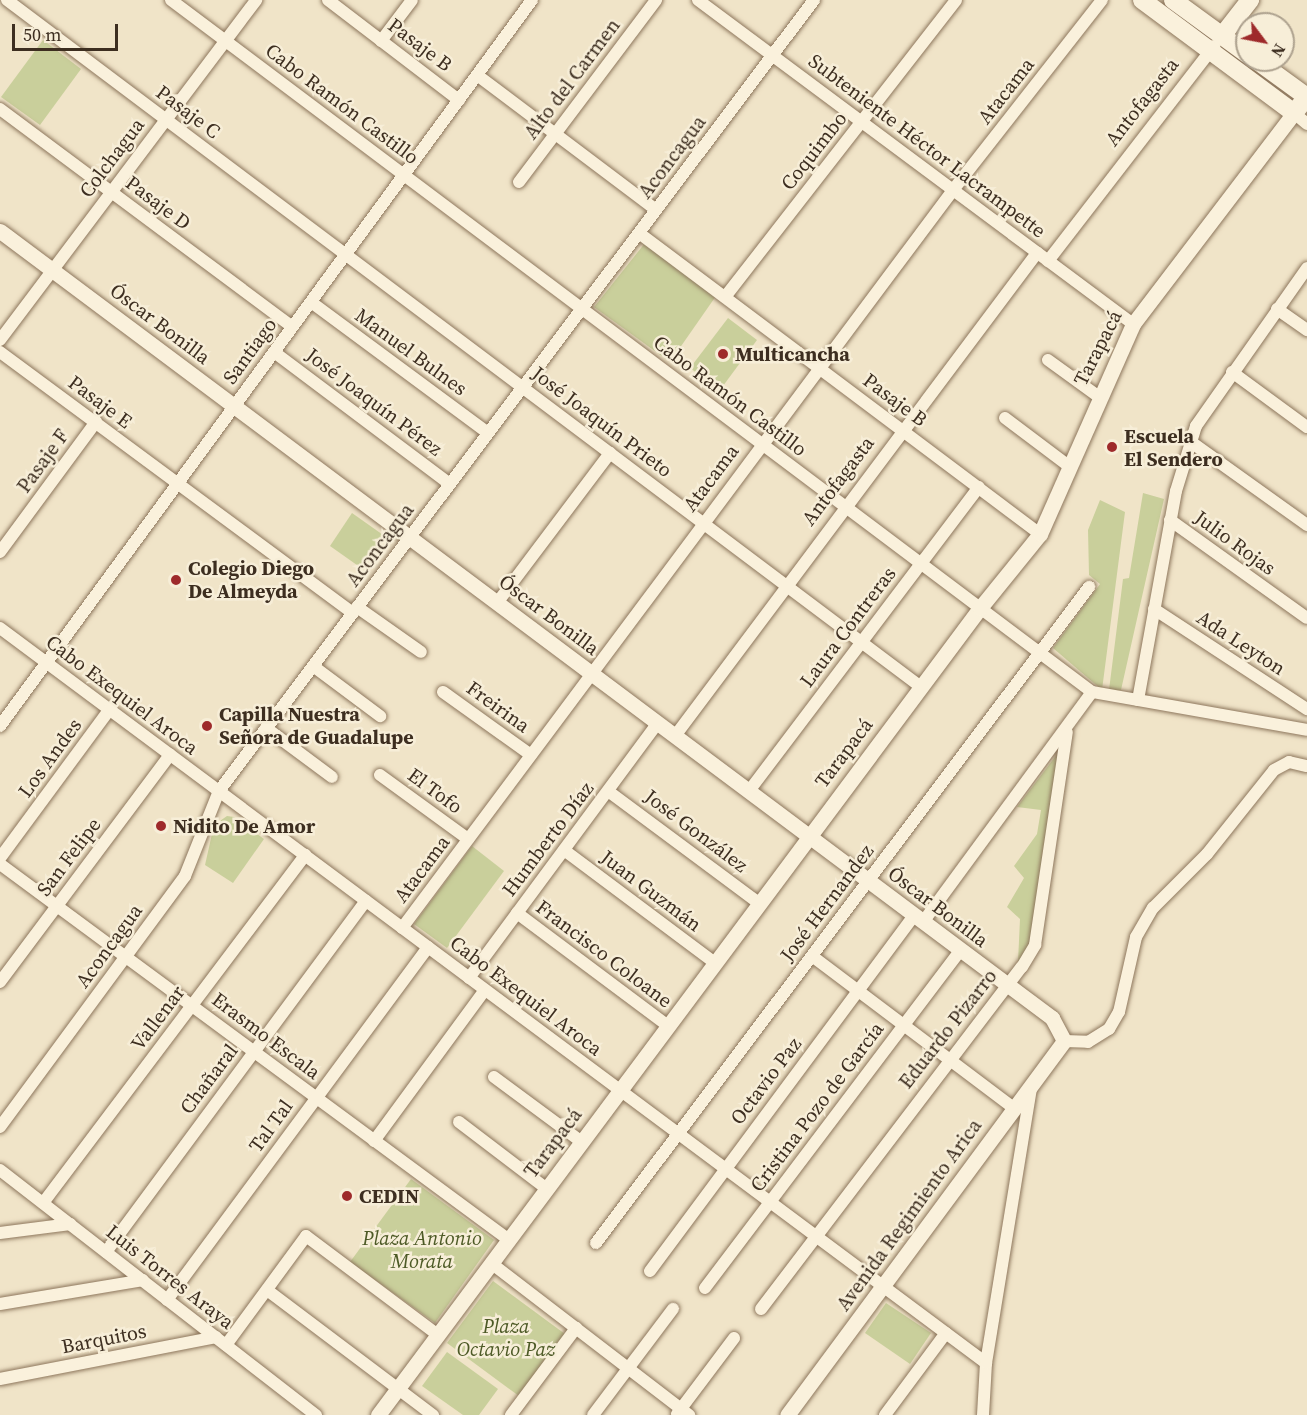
<!DOCTYPE html>
<html>
<head>
<meta charset="utf-8">
<style>
	body { margin:0 }
	#map { position:relative; width:1307px; height:1415px; overflow:hidden; background:#f0e4c8; font-family:"Source Serif 4",serif }
	div>[style] { position:absolute }
	.green>* { inset:0; background:#c9cf9b }
	.roads { filter:drop-shadow(0 0 2px #8d765c) drop-shadow(0 0 2px #8d765c) }
	.minor>* { height:12px; margin:-6px; padding:0 6px; transform-origin:6px; border-radius:6px; background:#faf1dc }
	.tertiary>* { height:15px; margin:-7.5px; padding:0 7.5px; transform-origin:7.5px; border-radius:7.5px; background:#faf1dc }
	.secondary>* { height:18px; margin:-9px; padding:0 9px; transform-origin:9px; border-radius:9px; background:#faf1dc }
	.dots>* { width:16px; height:16px; translate:-50% -50%; box-sizing:border-box; border:3px solid #f7eed8; border-radius:50% }
	span { translate:-50% -50%; white-space:nowrap; text-align:center; line-height:1.15; -webkit-text-stroke:5px #f7eed8; paint-order:stroke }
	.street-label { font-size:20px; color:#3d2e20 }
	.poi-label { font-size:20px; color:#3d2e20; font-weight:700 }
	.left { translate:0 -50%; text-align:left }
	.park-label { font-size:20px; color:#4d5a26; font-style:italic }
	.north { position:absolute; left:1235px; top:12px; width:60px; height:60px; box-sizing:border-box; background:#f7eed8; border:2px solid #ada18e; border-radius:50%; rotate:122deg; font-size:16px; font-weight:700; line-height:24px; text-align:center; color:#3d2e20 }
	.north::after { content:''; display:block; margin:auto; width:21px; height:27px; background:#9e2a2b; clip-path:polygon(50% 0,100% 100%,50% 72%,0 100%) }
	.scale { position:absolute; left:12px; top:24px; width:106px; height:27px; box-sizing:border-box; border:3px solid #3d2e20; border-top:0; padding-left:8px; font-size:18px; line-height:21px; white-space:nowrap; color:#3d2e20; -webkit-text-stroke:4px #f7eed8; paint-order:stroke }
</style>
</head>
<body>
<div id="map">
	<div class="green">
		<i style="clip-path:polygon(43px 40px,81px 69px,40px 125px,1px 97px)"></i>
		<i style="clip-path:polygon(645px 243px,716px 296px,670px 362px,594px 307px)"></i>
		<i style="clip-path:polygon(728px 318px,757px 340px,720px 390px,690px 368px)"></i>
		<i style="clip-path:polygon(1143px 493px,1164px 499px,1121px 690px,1115px 692px,1109px 690px,1123px 579px,1129px 578px)"></i>
		<i style="clip-path:polygon(1100px 500px,1125px 512px,1102px 690px,1053px 648px,1100px 584px,1089px 575px,1088px 530px)"></i>
		<i style="clip-path:polygon(352px 513px,386px 537px,364px 570px,330px 546px)"></i>
		<i style="clip-path:polygon(1058px 753px,1032px 944px,1018px 962px,1020px 919px,1007px 907px,1024px 878px,1014px 866px,1037px 834px,1041px 810px,1017px 807px)"></i>
		<i style="clip-path:polygon(227px 816px,234px 817px,264px 839px,233px 883px,205px 865px,214px 825px)"></i>
		<i style="clip-path:polygon(472px 846px,504px 871px,447px 948px,414px 924px)"></i>
		<i style="clip-path:polygon(411px 1179px,494px 1240px,435px 1323px,350px 1262px)"></i>
		<i style="clip-path:polygon(493px 1281px,565px 1334px,519px 1396px,447px 1343px)"></i>
		<i style="clip-path:polygon(886px 1303px,931px 1333px,910px 1364px,865px 1333px)"></i>
		<i style="clip-path:polygon(447px 1352px,498px 1389px,479px 1415px,463px 1415px,422px 1386px)"></i>
	</div>
	<div class="roads">
		<div class="minor">
			<i style="left:7px;top:0;width:1143px;rotate:36.93deg"></i>
			<i style="left:171px;top:0;width:1152px;rotate:36.92deg"></i>
			<i style="left:1092px;top:692px;width:218px;rotate:10deg"></i>
			<i style="left:328px;top:0;width:165px;rotate:37.4deg"></i>
			<i style="left:698px;top:0;width:542px;rotate:36.68deg"></i>
			<i style="left:381px;top:41px;width:51px;rotate:-52.9deg"></i>
			<i style="left:477px;top:75px;width:224px;rotate:37deg"></i>
			<i style="left:0;top:109px;width:364px;rotate:36.7deg"></i>
			<i style="left:1294px;top:113px;width:17px;rotate:40deg"></i>
			<i style="left:519px;top:182px;width:228px;rotate:-53deg"></i>
			<i style="left:639px;top:233px;width:501px;rotate:36.89deg"></i>
			<i style="left:1048px;top:261px;width:272px;rotate:-52.3deg"></i>
			<i style="left:725px;top:297px;width:376px;rotate:-52.1deg"></i>
			<i style="left:311px;top:302px;width:220px;rotate:36.5deg"></i>
			<i style="left:1277px;top:309px;width:37px;rotate:35deg"></i>
			<i style="left:0;top:340px;width:426px;rotate:-53deg"></i>
			<i style="left:0;top:352px;width:439px;rotate:36.5deg"></i>
			<i style="left:274px;top:352px;width:220px;rotate:36.9deg"></i>
			<i style="left:1048px;top:360px;width:62px;rotate:35.8deg"></i>
			<i style="left:1232px;top:372px;width:93px;rotate:36.3deg"></i>
			<i style="left:1005px;top:418px;width:81px;rotate:37deg"></i>
			<i style="left:1191px;top:442px;width:143px;rotate:35.6deg"></i>
			<i style="left:1170px;top:520px;width:168px;rotate:35.6deg"></i>
			<i style="left:0;top:552px;width:162px;rotate:-53.6deg"></i>
			<i style="left:497px;top:603px;width:188px;rotate:-53deg"></i>
			<i style="left:357px;top:607px;width:78px;rotate:35.1deg"></i>
			<i style="left:1154px;top:609px;width:183px;rotate:33.2deg"></i>
			<i style="left:0;top:628px;width:1230px;rotate:36.7deg"></i>
			<i style="left:313px;top:666px;width:84px;rotate:36.7deg"></i>
			<i style="left:443px;top:692px;width:108px;rotate:35.6deg"></i>
			<i style="left:1138px;top:700px;width:212px;rotate:-79.7deg"></i>
			<i style="left:1176px;top:491px;width:68px;rotate:-72.9deg"></i>
			<i style="left:1196px;top:426px;width:193px;rotate:-54.9deg"></i>
			<i style="left:0;top:726px;width:900px;rotate:-53.77deg"></i>
			<i style="left:266px;top:728px;width:82px;rotate:36.6deg"></i>
			<i style="left:675px;top:736px;width:604px;rotate:-53.15deg"></i>
			<i style="left:380px;top:775px;width:109px;rotate:36deg"></i>
			<i style="left:608px;top:791px;width:189px;rotate:36.6deg"></i>
			<i style="left:749px;top:791px;width:381px;rotate:-52.9deg"></i>
			<i style="left:564px;top:850px;width:189px;rotate:36.8deg"></i>
			<i style="left:0;top:858px;width:184px;rotate:-53.6deg"></i>
			<i style="left:0;top:864px;width:633px;rotate:36.45deg"></i>
			<i style="left:517px;top:913px;width:189px;rotate:36.8deg"></i>
			<i style="left:923px;top:922px;width:285px;rotate:-53.7deg"></i>
			<i style="left:402px;top:928px;width:921px;rotate:-53.25deg"></i>
			<i style="left:953px;top:190px;width:241px;rotate:-51.9deg"></i>
			<i style="left:812px;top:956px;width:253px;rotate:37deg"></i>
			<i style="left:469px;top:978px;width:317px;rotate:-53.5deg"></i>
			<i style="left:0;top:982px;width:284px;rotate:-53.2deg"></i>
			<i style="left:1064px;top:1041px;width:24px;rotate:2deg"></i>
			<i style="left:1088px;top:1042px;width:25px;rotate:-32deg"></i>
			<i style="left:1109px;top:1029px;width:20px;rotate:-60deg"></i>
			<i style="left:1119px;top:1012px;width:77px;rotate:-77.2deg"></i>
			<i style="left:1136px;top:937px;width:34px;rotate:-60deg"></i>
			<i style="left:1153px;top:908px;width:76px;rotate:-45deg"></i>
			<i style="left:1207px;top:854px;width:107px;rotate:-51.4deg"></i>
			<i style="left:1274px;top:770px;width:17px;rotate:-28deg"></i>
			<i style="left:1289px;top:762px;width:18px;rotate:13deg"></i>
			<i style="left:494px;top:1077px;width:109px;rotate:36.5deg"></i>
			<i style="left:459px;top:1122px;width:111px;rotate:37.3deg"></i>
			<i style="left:0;top:1127px;width:312px;rotate:-53.6deg"></i>
			<i style="left:185px;top:876px;width:92px;rotate:-68.2deg"></i>
			<i style="left:219px;top:791px;width:990px;rotate:-53.05deg"></i>
			<i style="left:374px;top:1141px;width:187px;rotate:-53.7deg"></i>
			<i style="left:0;top:1170px;width:400px;rotate:37.8deg"></i>
			<i style="left:43px;top:1203px;width:436px;rotate:-53deg"></i>
			<i style="left:0;top:1233px;width:71px;rotate:-7.3deg"></i>
			<i style="left:596px;top:1243px;width:821px;rotate:-53.07deg"></i>
			<i style="left:106px;top:1252px;width:437px;rotate:-53.5deg"></i>
			<i style="left:491px;top:1263px;width:250px;rotate:37.5deg"></i>
			<i style="left:650px;top:1271px;width:443px;rotate:-53.4deg"></i>
			<i style="left:705px;top:1288px;width:424px;rotate:-52.9deg"></i>
			<i style="left:267px;top:1290px;width:208px;rotate:37deg"></i>
			<i style="left:167px;top:1300px;width:439px;rotate:-53.5deg"></i>
			<i style="left:0;top:1304px;width:145px;rotate:-9.5deg"></i>
			<i style="left:761px;top:1309px;width:430px;rotate:-52.7deg"></i>
			<i style="left:1022px;top:967px;width:26px;rotate:-59deg"></i>
			<i style="left:1035px;top:945px;width:215px;rotate:-81.5deg"></i>
			<i style="left:226px;top:1345px;width:135px;rotate:-53.7deg"></i>
			<i style="left:306px;top:1236px;width:165px;rotate:36.9deg"></i>
			<i style="left:0;top:1379px;width:220px;rotate:-11deg"></i>
			<i style="left:677px;top:1414px;width:95px;rotate:-53.1deg"></i>
			<i style="left:511px;top:1415px;width:109px;rotate:-53.2deg"></i>
			<i style="left:593px;top:1415px;width:133px;rotate:-53deg"></i>
			<i style="left:885px;top:1415px;width:102px;rotate:-53.4deg"></i>
			<i style="left:983px;top:1415px;width:52px;rotate:-86.7deg"></i>
			<i style="left:986px;top:1363px;width:280px;rotate:-80.7deg"></i>
		</div>
		<div class="tertiary">
			<i style="left:0;top:231px;width:1314px;rotate:36.8deg"></i>
			<i style="left:1052px;top:1018px;width:26px;rotate:62deg"></i>
			<i style="left:1064px;top:1041px;width:465px;rotate:126.5deg"></i>
			<i style="left:378px;top:1415px;width:1007px;rotate:-53.28deg"></i>
			<i style="left:980px;top:608px;width:95px;rotate:-51deg"></i>
			<i style="left:1040px;top:534px;width:230px;rotate:-66.1deg"></i>
			<i style="left:1133px;top:324px;width:265px;rotate:-52.7deg"></i>
		</div>
		<div class="secondary">
			<i style="left:1142px;top:0;width:189px;rotate:36.6deg"></i>
			<i style="left:1294px;top:113px;width:21px;rotate:-51deg"></i>
			<i style="left:1173px;top:0;width:92px;rotate:36.1deg"></i>
			<i style="left:1222px;top:36px;width:46px;rotate:-52.1deg"></i>
			<i style="left:1256px;top:60px;width:63px;rotate:36deg"></i>
		</div>
	</div>
	<div class="dots">
		<i style="left:723px;top:354px;background:#9e2a2b"></i>
		<i style="left:1112px;top:447px;background:#9e2a2b"></i>
		<i style="left:176px;top:580px;background:#9e2a2b"></i>
		<i style="left:207px;top:726px;background:#9e2a2b"></i>
		<i style="left:161px;top:826px;background:#9e2a2b"></i>
		<i style="left:347px;top:1196px;background:#9e2a2b"></i>
	</div>
	<div class="street-label">
		<span style="left:420px;top:45px;rotate:37deg">Pasaje B</span>
		<span style="left:572px;top:79px;rotate:-53deg">Alto del Carmen</span>
		<span style="left:1006px;top:91px;rotate:-52deg">Atacama</span>
		<span style="left:1142px;top:102px;rotate:-52deg">Antofagasta</span>
		<span style="left:342px;top:104px;rotate:37deg">Cabo Ramón Castillo</span>
		<span style="left:188px;top:112px;rotate:37deg">Pasaje C</span>
		<span style="left:927px;top:146px;rotate:37deg">Subteniente Héctor Lacrampette</span>
		<span style="left:814px;top:151px;rotate:-52deg">Coquimbo</span>
		<span style="left:672px;top:157px;rotate:-53deg">Aconcagua</span>
		<span style="left:112px;top:158px;rotate:-53deg">Colchagua</span>
		<span style="left:158px;top:203px;rotate:37deg">Pasaje D</span>
		<span style="left:160px;top:324px;rotate:37deg">Óscar Bonilla</span>
		<span style="left:1098px;top:348px;rotate:-63deg">Tarapacá</span>
		<span style="left:250px;top:351px;rotate:-54deg">Santiago</span>
		<span style="left:411px;top:352px;rotate:36deg">Manuel Bulnes</span>
		<span style="left:730px;top:396px;rotate:37deg">Cabo Ramón Castillo</span>
		<span style="left:895px;top:400px;rotate:37deg">Pasaje B</span>
		<span style="left:100px;top:402px;rotate:37deg">Pasaje E</span>
		<span style="left:374px;top:402px;rotate:37deg">José Joaquín Pérez</span>
		<span style="left:602px;top:422px;rotate:37deg">José Joaquín Prieto</span>
		<span style="left:43px;top:461px;rotate:-54deg">Pasaje F</span>
		<span style="left:711px;top:478px;rotate:-53deg">Atacama</span>
		<span style="left:838px;top:481px;rotate:-53deg">Antofagasta</span>
		<span style="left:1235px;top:543px;rotate:36deg">Julio Rojas</span>
		<span style="left:380px;top:545px;rotate:-53deg">Aconcagua</span>
		<span style="left:549px;top:615px;rotate:37deg">Óscar Bonilla</span>
		<span style="left:848px;top:627px;rotate:-53deg">Laura Contreras</span>
		<span style="left:1241px;top:643px;rotate:33deg">Ada Leyton</span>
		<span style="left:122px;top:695px;rotate:37deg">Cabo Exequiel Aroca</span>
		<span style="left:498px;top:707px;rotate:36deg">Freirina</span>
		<span style="left:844px;top:753px;rotate:-53deg">Tarapacá</span>
		<span style="left:50px;top:758px;rotate:-54deg">Los Andes</span>
		<span style="left:435px;top:791px;rotate:36deg">El Tofo</span>
		<span style="left:696px;top:831px;rotate:37deg">José González</span>
		<span style="left:548px;top:839px;rotate:-53deg">Humberto Díaz</span>
		<span style="left:69px;top:857px;rotate:-53deg">San Felipe</span>
		<span style="left:422px;top:869px;rotate:-53deg">Atacama</span>
		<span style="left:651px;top:891px;rotate:37deg">Juan Guzmán</span>
		<span style="left:827px;top:903px;rotate:-53deg">José Hernandez</span>
		<span style="left:938px;top:907px;rotate:37deg">Óscar Bonilla</span>
		<span style="left:109px;top:946px;rotate:-54deg">Aconcagua</span>
		<span style="left:604px;top:954px;rotate:37deg">Francisco Coloane</span>
		<span style="left:526px;top:996px;rotate:37deg">Cabo Exequiel Aroca</span>
		<span style="left:158px;top:1018px;rotate:-53deg">Vallenar</span>
		<span style="left:948px;top:1029px;rotate:-52deg">Eduardo Pizarro</span>
		<span style="left:266px;top:1036px;rotate:37deg">Erasmo Escala</span>
		<span style="left:209px;top:1079px;rotate:-53deg">Chañaral</span>
		<span style="left:766px;top:1081px;rotate:-53deg">Octavio Paz</span>
		<span style="left:817px;top:1107px;rotate:-53deg">Cristina Pozo de García</span>
		<span style="left:271px;top:1126px;rotate:-54deg">Tal Tal</span>
		<span style="left:553px;top:1143px;rotate:-53deg">Tarapacá</span>
		<span style="left:909px;top:1215px;rotate:-54deg">Avenida Regimiento Arica</span>
		<span style="left:170px;top:1277px;rotate:38deg">Luis Torres Araya</span>
		<span style="left:104px;top:1339px;rotate:-11deg">Barquitos</span>
	</div>
	<div class="poi-label">
		<span class="left" style="left:735px;top:354px">Multicancha</span>
		<span class="left" style="left:1124px;top:448px">Escuela<br>El Sendero</span>
		<span class="left" style="left:188px;top:580px">Colegio Diego<br>De Almeyda</span>
		<span class="left" style="left:219px;top:726px">Capilla Nuestra<br>Señora de Guadalupe</span>
		<span class="left" style="left:173px;top:826px">Nidito De Amor</span>
		<span class="left" style="left:359px;top:1196px">CEDIN</span>
	</div>
	<div class="park-label">
		<span style="left:422px;top:1250px">Plaza Antonio<br>Morata</span>
		<span style="left:506px;top:1338px">Plaza<br>Octavio Paz</span>
	</div>
	<div class="north">N</div>
	<div class="scale">50 m</div>
</div>
</body>
</html>
